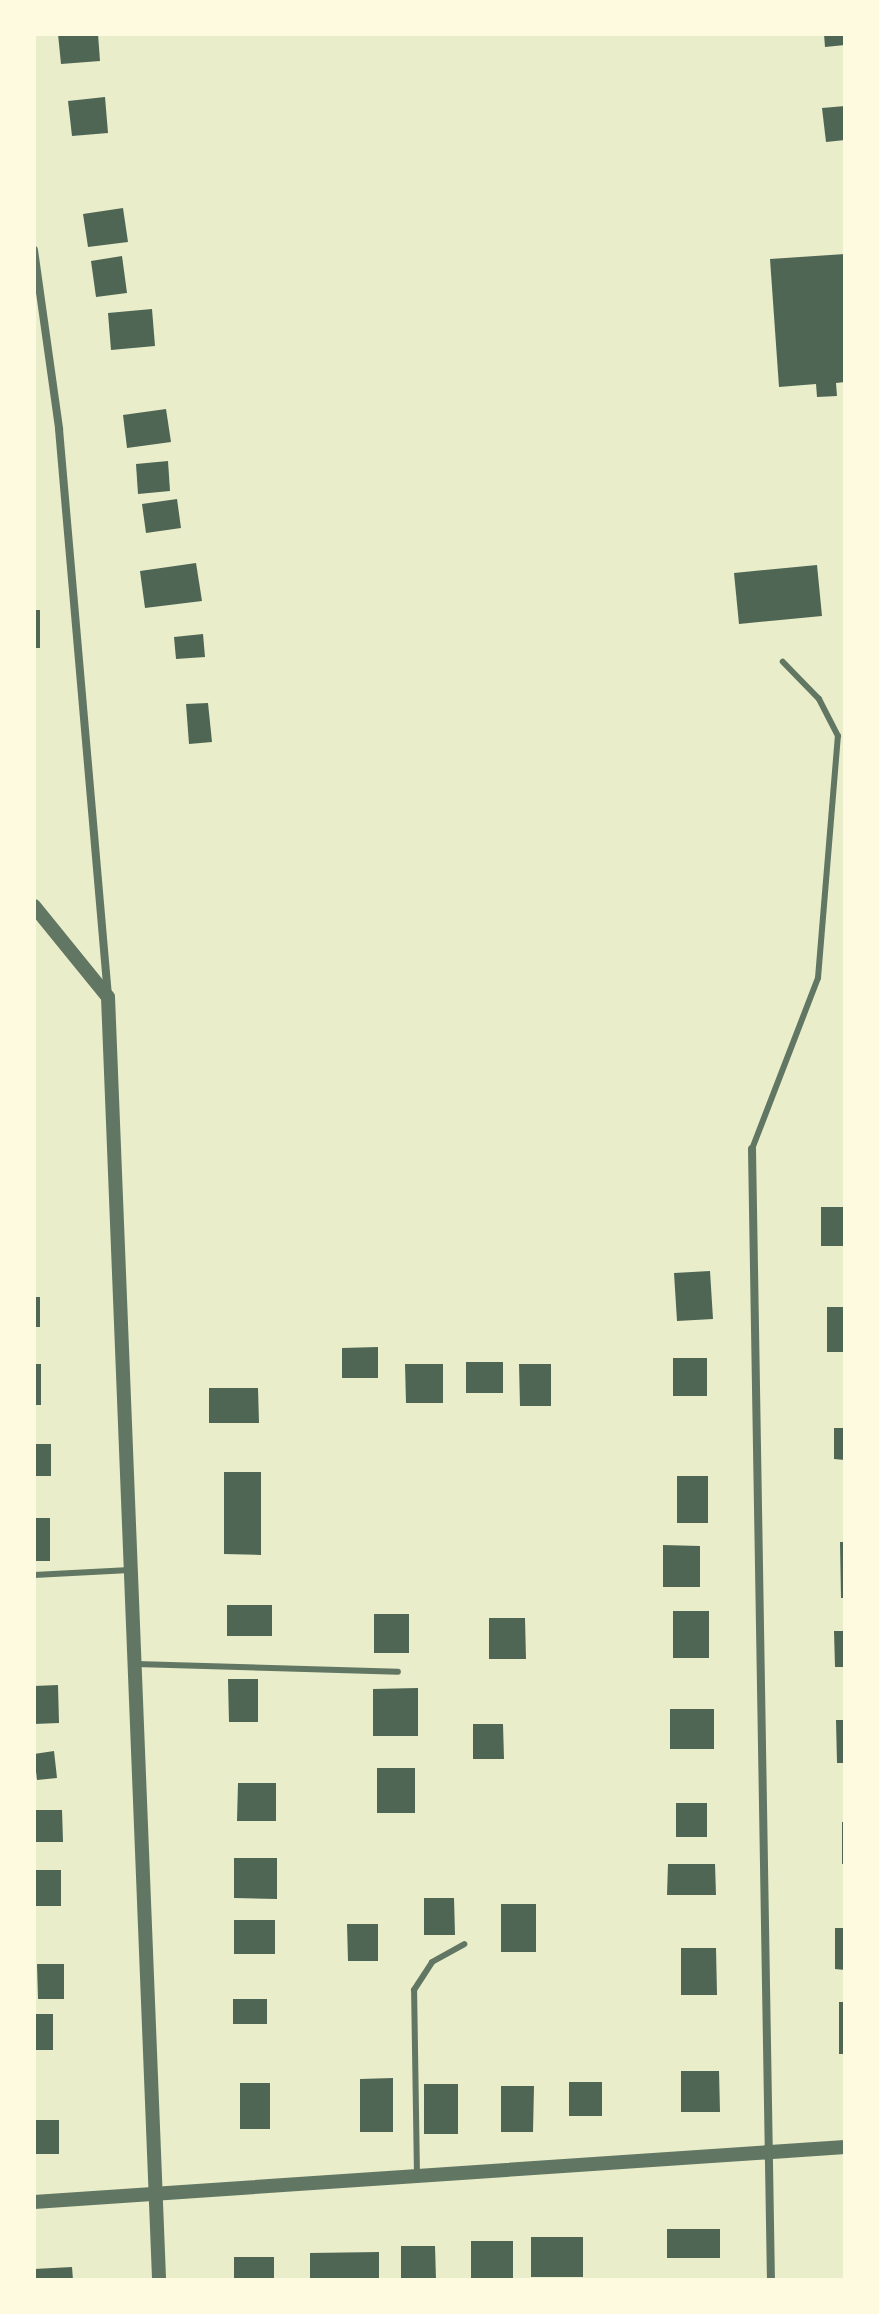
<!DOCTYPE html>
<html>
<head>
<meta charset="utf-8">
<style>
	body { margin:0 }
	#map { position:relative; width:879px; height:2314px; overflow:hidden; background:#e9edc9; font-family:"IBM Plex Sans",sans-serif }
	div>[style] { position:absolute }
	.building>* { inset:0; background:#4f6655 }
	.service>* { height:6px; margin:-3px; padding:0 3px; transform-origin:3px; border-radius:3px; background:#617663 }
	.minor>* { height:8px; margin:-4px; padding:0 4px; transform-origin:4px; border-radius:4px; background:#617663 }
	.tertiary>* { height:14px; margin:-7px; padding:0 7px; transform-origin:7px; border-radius:7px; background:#617663 }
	span { translate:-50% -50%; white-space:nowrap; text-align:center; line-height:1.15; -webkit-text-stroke:8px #fefae0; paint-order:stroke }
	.frame { position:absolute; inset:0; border:36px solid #fefae0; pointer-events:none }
</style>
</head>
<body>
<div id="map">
	<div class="building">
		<i style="clip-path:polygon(58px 34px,98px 34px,100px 61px,61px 64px)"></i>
		<i style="clip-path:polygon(824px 34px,845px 34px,845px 45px,825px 47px)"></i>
		<i style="clip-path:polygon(105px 97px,108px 133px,72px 136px,68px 101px)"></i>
		<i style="clip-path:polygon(845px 106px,845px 140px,826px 142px,822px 108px)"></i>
		<i style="clip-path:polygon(123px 208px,128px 242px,88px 247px,83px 214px)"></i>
		<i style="clip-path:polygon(845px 254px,845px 382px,836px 383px,837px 396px,817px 397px,816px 384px,779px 387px,770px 259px)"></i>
		<i style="clip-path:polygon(122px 256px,127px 293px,96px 297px,91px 261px)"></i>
		<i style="clip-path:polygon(152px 309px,155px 346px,111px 350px,108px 313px)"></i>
		<i style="clip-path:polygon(166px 409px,171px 442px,127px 448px,123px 415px)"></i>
		<i style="clip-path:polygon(168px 461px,170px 491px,138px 494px,136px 464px)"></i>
		<i style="clip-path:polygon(177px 499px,181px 528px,146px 533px,142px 504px)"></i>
		<i style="clip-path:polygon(196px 563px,202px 601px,145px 608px,140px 571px)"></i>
		<i style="clip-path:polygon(817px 565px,822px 616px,739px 624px,734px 573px)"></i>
		<i style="clip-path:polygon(34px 610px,40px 610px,40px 648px,34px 648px)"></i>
		<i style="clip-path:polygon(203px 634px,205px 657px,176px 659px,174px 637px)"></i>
		<i style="clip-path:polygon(208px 703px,212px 742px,189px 744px,186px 704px)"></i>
		<i style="clip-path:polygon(821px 1207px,845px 1207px,845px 1246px,821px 1246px)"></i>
		<i style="clip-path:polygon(710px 1271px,713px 1319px,677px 1321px,674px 1273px)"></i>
		<i style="clip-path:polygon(34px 1297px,40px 1297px,40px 1327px,34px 1327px)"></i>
		<i style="clip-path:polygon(827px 1307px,845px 1307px,845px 1352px,827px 1352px)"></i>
		<i style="clip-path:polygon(378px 1347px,378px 1378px,342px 1378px,342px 1348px)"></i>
		<i style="clip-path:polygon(673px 1358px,707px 1358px,707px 1396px,673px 1396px)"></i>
		<i style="clip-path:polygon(466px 1362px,503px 1362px,503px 1393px,466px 1393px)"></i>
		<i style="clip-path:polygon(34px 1364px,41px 1364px,41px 1405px,34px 1405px)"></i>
		<i style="clip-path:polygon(405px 1364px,443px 1364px,443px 1403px,406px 1403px)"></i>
		<i style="clip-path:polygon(519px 1364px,551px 1364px,551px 1406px,520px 1406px)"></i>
		<i style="clip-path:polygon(209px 1388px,258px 1388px,259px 1423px,209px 1423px)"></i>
		<i style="clip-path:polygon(834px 1428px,845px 1428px,845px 1460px,834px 1459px)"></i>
		<i style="clip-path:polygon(34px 1444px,51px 1444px,51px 1476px,34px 1476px)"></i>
		<i style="clip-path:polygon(224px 1472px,261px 1472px,261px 1555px,224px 1554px)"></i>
		<i style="clip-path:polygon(677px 1476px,708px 1476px,708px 1523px,677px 1523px)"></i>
		<i style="clip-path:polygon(34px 1518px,50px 1518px,50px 1561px,34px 1561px)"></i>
		<i style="clip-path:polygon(840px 1542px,845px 1542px,845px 1598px,841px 1598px)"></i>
		<i style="clip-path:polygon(663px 1545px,700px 1546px,700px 1587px,663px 1587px)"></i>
		<i style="clip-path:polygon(227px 1605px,272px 1605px,272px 1636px,227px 1636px)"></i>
		<i style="clip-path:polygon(673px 1611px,709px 1611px,709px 1658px,673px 1658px)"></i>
		<i style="clip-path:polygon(374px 1614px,409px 1614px,409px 1653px,374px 1653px)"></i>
		<i style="clip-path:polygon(489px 1618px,525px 1618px,526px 1659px,489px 1659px)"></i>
		<i style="clip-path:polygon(834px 1631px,845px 1631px,845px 1667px,835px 1667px)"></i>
		<i style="clip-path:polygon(228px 1679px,258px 1679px,258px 1722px,229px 1722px)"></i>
		<i style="clip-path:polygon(58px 1685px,59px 1723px,34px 1724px,34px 1686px)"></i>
		<i style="clip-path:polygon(418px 1688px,418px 1736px,373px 1736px,373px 1689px)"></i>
		<i style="clip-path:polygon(670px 1709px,714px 1709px,714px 1749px,670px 1749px)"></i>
		<i style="clip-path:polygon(836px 1720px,845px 1720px,845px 1763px,837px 1763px)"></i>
		<i style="clip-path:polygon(473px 1724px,503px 1724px,504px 1759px,473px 1759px)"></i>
		<i style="clip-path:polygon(54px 1751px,57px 1778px,37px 1780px,34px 1754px)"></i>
		<i style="clip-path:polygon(377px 1768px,415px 1768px,415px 1813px,377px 1813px)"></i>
		<i style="clip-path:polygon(238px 1783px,276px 1783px,276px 1821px,237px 1821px)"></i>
		<i style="clip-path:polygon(676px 1803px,707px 1803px,707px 1837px,676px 1837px)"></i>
		<i style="clip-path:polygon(34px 1810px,62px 1810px,63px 1842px,34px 1842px)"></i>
		<i style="clip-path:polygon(842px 1822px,845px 1822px,845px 1864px,842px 1864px)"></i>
		<i style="clip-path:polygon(234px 1858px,277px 1858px,277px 1899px,234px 1898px)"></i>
		<i style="clip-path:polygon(668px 1864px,715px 1864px,716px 1895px,667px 1895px)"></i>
		<i style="clip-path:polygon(34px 1870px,61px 1870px,61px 1906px,34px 1906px)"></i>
		<i style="clip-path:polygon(424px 1898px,454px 1898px,455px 1935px,424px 1935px)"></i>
		<i style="clip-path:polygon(501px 1904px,536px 1904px,536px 1952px,501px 1952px)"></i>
		<i style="clip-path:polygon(234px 1920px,275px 1920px,275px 1954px,234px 1954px)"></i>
		<i style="clip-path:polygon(347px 1924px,378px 1924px,378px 1961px,348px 1961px)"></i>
		<i style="clip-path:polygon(835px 1928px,845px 1928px,845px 1970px,835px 1969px)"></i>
		<i style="clip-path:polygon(681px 1948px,716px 1948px,717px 1995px,681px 1995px)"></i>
		<i style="clip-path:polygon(37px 1964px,64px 1964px,64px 1999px,38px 1999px)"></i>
		<i style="clip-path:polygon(233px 1999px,267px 1999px,267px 2024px,233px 2024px)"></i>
		<i style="clip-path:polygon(839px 2002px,845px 2002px,845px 2054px,839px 2054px)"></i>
		<i style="clip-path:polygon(34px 2014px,53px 2014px,53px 2050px,34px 2050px)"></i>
		<i style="clip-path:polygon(681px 2071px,719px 2071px,720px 2112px,681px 2112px)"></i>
		<i style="clip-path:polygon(393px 2078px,393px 2132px,360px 2132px,360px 2079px)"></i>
		<i style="clip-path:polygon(569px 2082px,602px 2082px,602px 2116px,569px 2116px)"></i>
		<i style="clip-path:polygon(240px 2083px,270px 2083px,270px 2129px,240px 2129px)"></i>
		<i style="clip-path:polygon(424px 2084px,458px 2084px,458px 2134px,424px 2134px)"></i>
		<i style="clip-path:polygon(501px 2086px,534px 2086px,533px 2132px,501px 2132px)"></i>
		<i style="clip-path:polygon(34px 2120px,59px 2120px,59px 2154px,34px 2154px)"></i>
		<i style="clip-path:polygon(667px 2229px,720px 2229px,720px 2258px,667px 2258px)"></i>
		<i style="clip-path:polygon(531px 2237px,583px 2237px,583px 2277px,531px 2277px)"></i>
		<i style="clip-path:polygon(471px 2241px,513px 2241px,513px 2280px,471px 2280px)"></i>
		<i style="clip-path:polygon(401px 2246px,435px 2246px,436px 2280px,401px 2280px)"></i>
		<i style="clip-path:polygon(379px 2252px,379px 2280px,310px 2280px,310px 2253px)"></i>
		<i style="clip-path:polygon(234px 2257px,274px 2257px,274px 2280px,234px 2280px)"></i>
		<i style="clip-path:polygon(72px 2267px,73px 2280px,34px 2280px,34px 2269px)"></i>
	</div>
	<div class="service">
		<i style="left:752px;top:1149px;width:183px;rotate:-68.9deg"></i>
		<i style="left:818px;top:978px;width:243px;rotate:-85.3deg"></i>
		<i style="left:838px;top:736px;width:42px;rotate:-117.2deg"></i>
		<i style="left:819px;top:699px;width:52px;rotate:-134.2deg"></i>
		<i style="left:34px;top:1575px;width:96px;rotate:-3deg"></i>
		<i style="left:136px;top:1664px;width:262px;rotate:1.7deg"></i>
		<i style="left:417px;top:2176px;width:186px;rotate:-90.9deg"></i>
		<i style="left:414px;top:1990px;width:33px;rotate:-57deg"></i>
		<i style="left:432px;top:1962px;width:37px;rotate:-29deg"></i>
	</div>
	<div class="minor">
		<i style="left:34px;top:250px;width:181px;rotate:82deg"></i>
		<i style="left:59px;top:429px;width:569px;rotate:85.06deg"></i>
		<i style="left:752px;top:1149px;width:1131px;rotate:89.04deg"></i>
	</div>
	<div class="tertiary">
		<i style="left:34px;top:906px;width:117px;rotate:50.9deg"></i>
		<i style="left:108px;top:997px;width:1284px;rotate:87.72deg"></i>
		<i style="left:34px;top:2202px;width:813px;rotate:-3.88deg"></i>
	</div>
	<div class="frame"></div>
</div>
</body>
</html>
